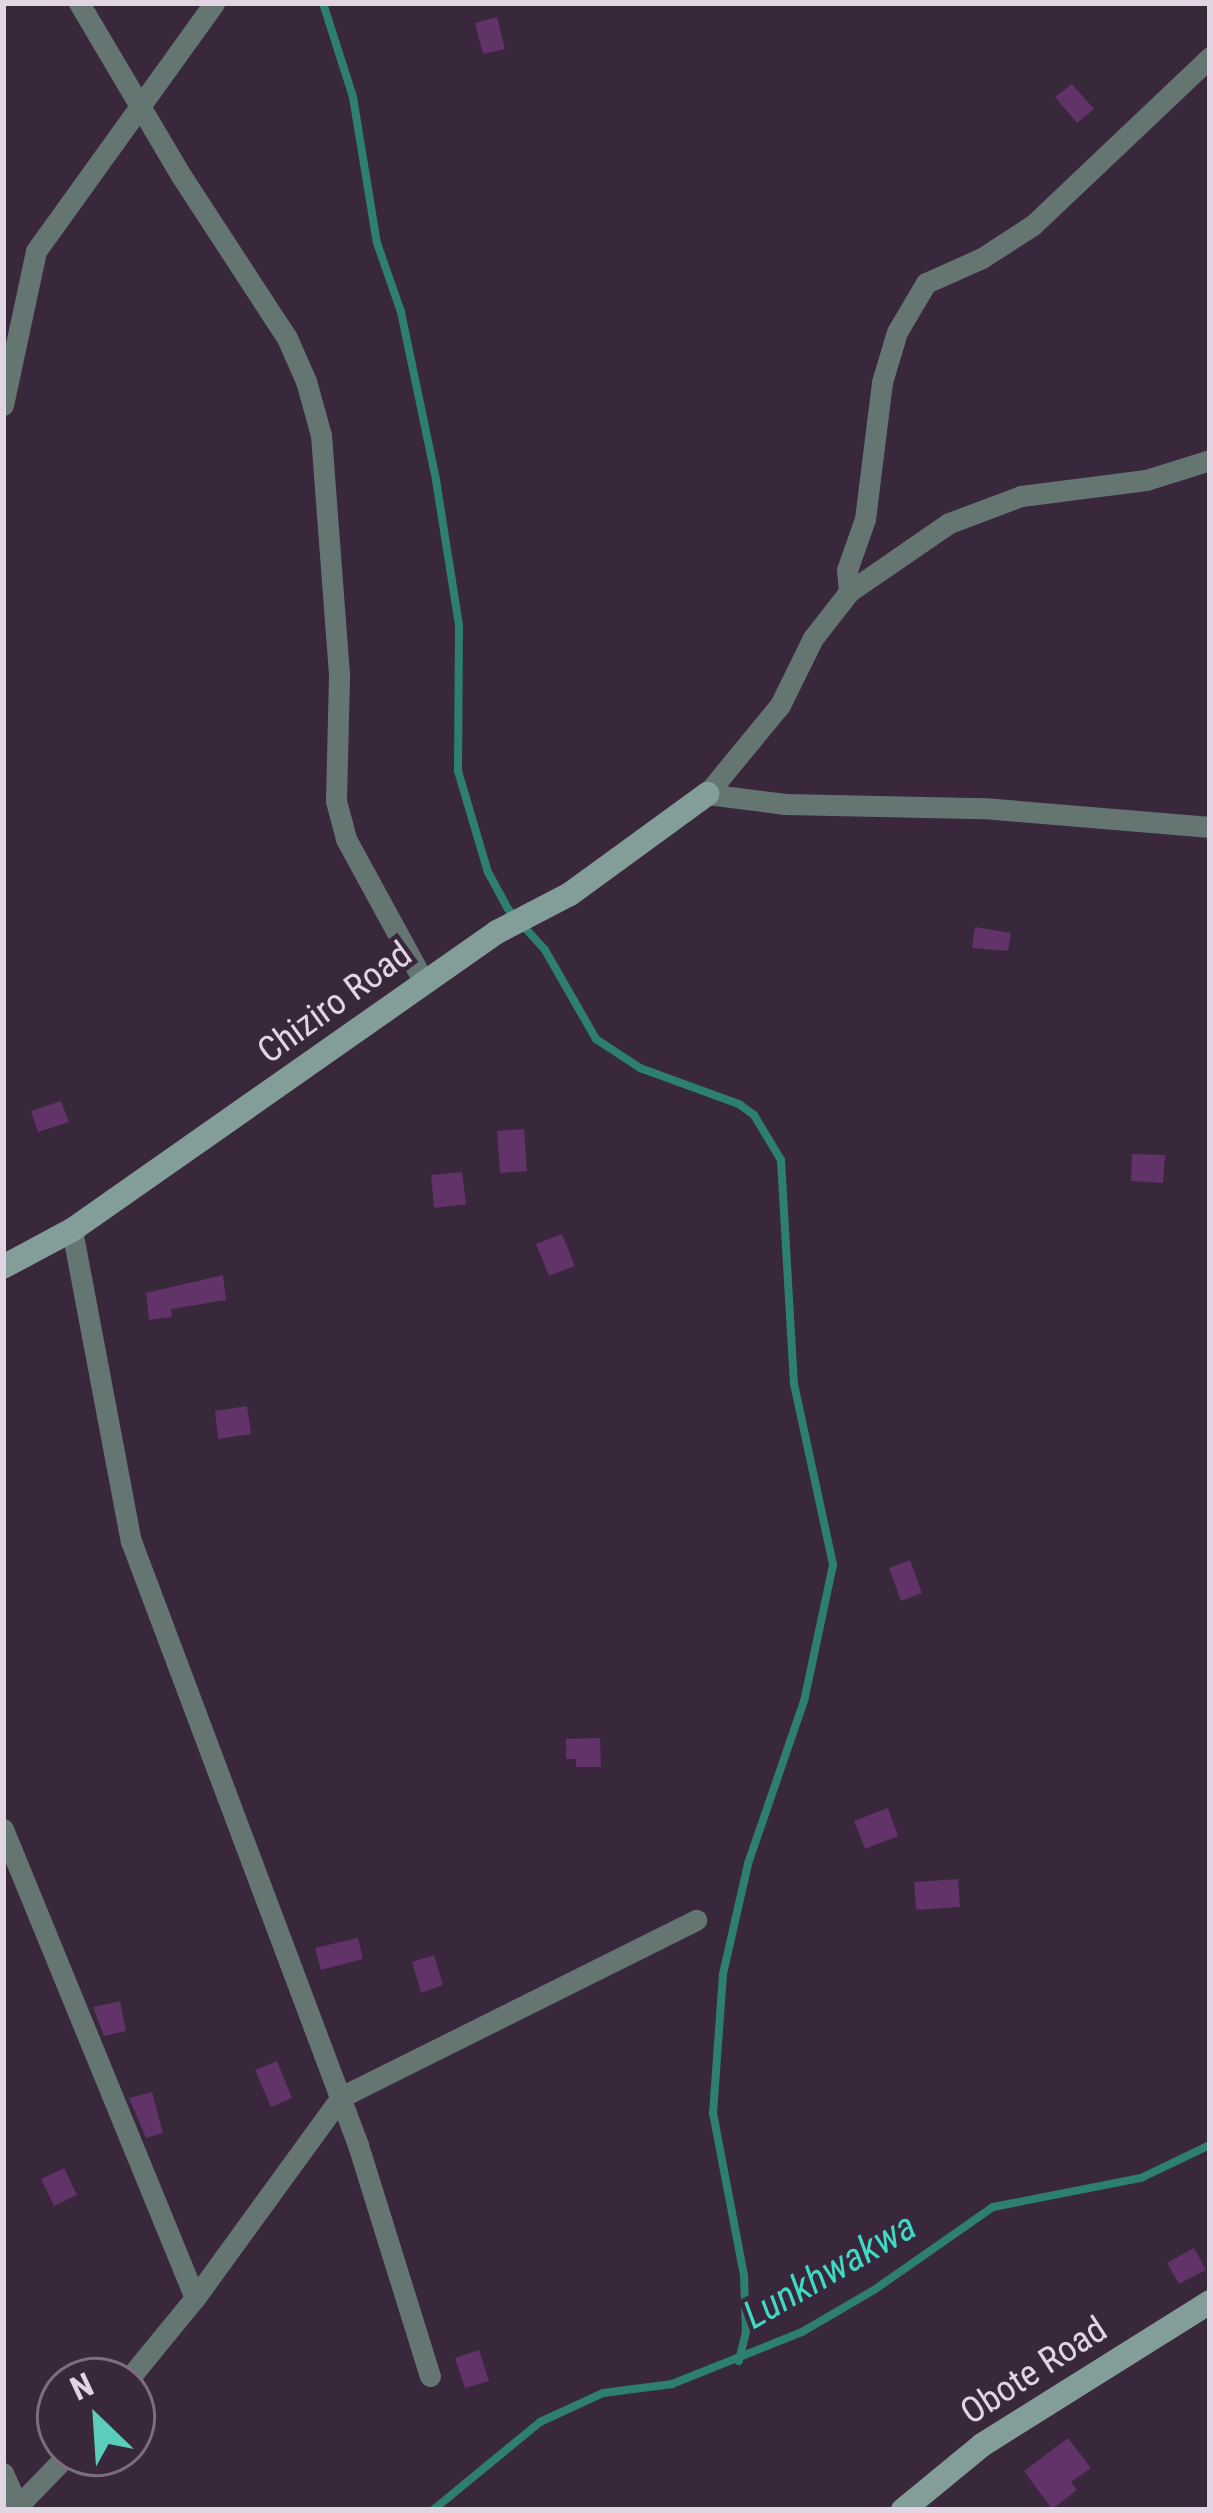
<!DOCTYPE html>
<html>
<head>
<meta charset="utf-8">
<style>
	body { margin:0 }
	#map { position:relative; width:1213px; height:2513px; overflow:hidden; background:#39273c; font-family:"Roboto Condensed",sans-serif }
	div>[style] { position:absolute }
	.stream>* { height:8px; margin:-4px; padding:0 4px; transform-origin:4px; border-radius:4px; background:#2d7f72 }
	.building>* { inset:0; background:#613369 }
	.street>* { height:21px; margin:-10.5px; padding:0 10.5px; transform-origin:10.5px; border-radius:10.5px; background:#657672 }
	.secondary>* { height:24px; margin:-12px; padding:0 12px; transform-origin:12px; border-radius:12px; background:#839e98 }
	span { translate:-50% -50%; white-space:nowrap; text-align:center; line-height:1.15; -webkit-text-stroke:9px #39273c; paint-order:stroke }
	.street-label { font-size:36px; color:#e1d5e3 }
	.water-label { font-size:39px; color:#3ddbc5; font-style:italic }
	.frame { position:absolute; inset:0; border:6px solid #e1d5e3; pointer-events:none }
	.north { position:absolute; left:36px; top:2357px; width:120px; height:120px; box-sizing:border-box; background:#39273c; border:3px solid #7c6d7f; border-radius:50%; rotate:335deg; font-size:33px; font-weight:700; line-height:48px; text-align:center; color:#e1d5e3 }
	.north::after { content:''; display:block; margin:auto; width:42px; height:54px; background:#5bcebb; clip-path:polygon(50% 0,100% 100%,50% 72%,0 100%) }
</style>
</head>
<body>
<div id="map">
	<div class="stream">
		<i style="left:323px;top:3px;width:99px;rotate:72.3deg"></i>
		<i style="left:353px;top:97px;width:148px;rotate:80.7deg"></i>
		<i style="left:377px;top:243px;width:73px;rotate:70.8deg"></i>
		<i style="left:401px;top:312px;width:172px;rotate:78.2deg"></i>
		<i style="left:436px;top:480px;width:147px;rotate:81deg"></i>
		<i style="left:459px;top:625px;width:146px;rotate:90.4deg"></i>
		<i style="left:458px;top:771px;width:105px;rotate:73.5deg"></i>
		<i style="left:488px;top:872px;width:42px;rotate:61.6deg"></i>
		<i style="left:508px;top:909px;width:55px;rotate:47.9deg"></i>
		<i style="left:545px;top:950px;width:103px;rotate:60.2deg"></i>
		<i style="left:596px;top:1039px;width:53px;rotate:33.4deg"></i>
		<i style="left:640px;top:1068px;width:105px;rotate:20deg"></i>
		<i style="left:739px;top:1104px;width:19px;rotate:36deg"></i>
		<i style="left:754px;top:1115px;width:52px;rotate:59deg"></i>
		<i style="left:781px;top:1160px;width:224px;rotate:86.7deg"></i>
		<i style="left:794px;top:1384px;width:185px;rotate:77.8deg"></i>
		<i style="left:833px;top:1565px;width:139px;rotate:102deg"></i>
		<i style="left:804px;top:1701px;width:172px;rotate:109deg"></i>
		<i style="left:748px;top:1864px;width:113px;rotate:102.8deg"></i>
		<i style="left:723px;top:1974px;width:139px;rotate:94.1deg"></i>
		<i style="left:713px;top:2113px;width:166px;rotate:79.2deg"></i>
		<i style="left:744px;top:2276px;width:56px;rotate:88deg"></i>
		<i style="left:746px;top:2332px;width:30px;rotate:104deg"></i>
		<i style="left:433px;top:2510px;width:139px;rotate:-39.4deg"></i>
		<i style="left:540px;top:2422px;width:69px;rotate:-24.7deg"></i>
		<i style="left:603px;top:2393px;width:70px;rotate:-7.4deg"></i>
		<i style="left:672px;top:2384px;width:140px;rotate:-21.8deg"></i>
		<i style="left:802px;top:2332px;width:83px;rotate:-30.3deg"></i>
		<i style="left:874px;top:2290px;width:145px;rotate:-34.9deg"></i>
		<i style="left:993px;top:2207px;width:151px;rotate:-11.1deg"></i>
		<i style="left:1141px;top:2178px;width:76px;rotate:-25.6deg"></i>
	</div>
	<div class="building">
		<i style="clip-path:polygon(497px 17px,505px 49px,483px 54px,475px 23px)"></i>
		<i style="clip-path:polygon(1072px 84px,1094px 109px,1077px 123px,1055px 97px)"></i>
		<i style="clip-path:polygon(975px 927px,1011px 933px,1008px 951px,972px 948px)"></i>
		<i style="clip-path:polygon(61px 1101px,69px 1122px,38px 1132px,31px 1111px)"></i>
		<i style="clip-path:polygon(524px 1129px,527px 1171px,500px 1173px,497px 1131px)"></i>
		<i style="clip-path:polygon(1132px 1154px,1165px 1155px,1163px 1183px,1131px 1181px)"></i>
		<i style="clip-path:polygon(462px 1172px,466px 1204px,434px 1208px,431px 1175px)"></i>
		<i style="clip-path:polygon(562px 1234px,575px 1266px,549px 1276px,536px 1244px)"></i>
		<i style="clip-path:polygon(223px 1275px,226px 1300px,171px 1309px,172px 1317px,149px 1320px,146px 1293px)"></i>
		<i style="clip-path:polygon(247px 1406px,251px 1434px,218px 1439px,215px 1411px)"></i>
		<i style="clip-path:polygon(910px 1560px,922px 1593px,901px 1601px,889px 1568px)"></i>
		<i style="clip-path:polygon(600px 1738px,601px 1767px,576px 1767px,576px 1759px,566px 1759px,566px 1739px)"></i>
		<i style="clip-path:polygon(888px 1808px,898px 1836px,865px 1849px,854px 1821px)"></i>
		<i style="clip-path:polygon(958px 1879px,960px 1907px,916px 1910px,914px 1882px)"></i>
		<i style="clip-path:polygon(358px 1938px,363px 1959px,321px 1970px,315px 1948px)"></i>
		<i style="clip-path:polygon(434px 1955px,443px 1985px,421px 1993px,412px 1962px)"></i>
		<i style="clip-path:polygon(120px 2001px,126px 2031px,104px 2036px,93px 2007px)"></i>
		<i style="clip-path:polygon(277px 2061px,292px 2098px,271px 2107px,255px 2070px)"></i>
		<i style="clip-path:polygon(152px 2092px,163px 2133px,146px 2138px,129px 2098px)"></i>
		<i style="clip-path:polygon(64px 2168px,77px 2195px,54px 2206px,41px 2179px)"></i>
		<i style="clip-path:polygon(1194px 2248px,1206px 2270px,1179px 2284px,1167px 2263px)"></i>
		<i style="clip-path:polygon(479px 2350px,489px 2381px,465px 2388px,455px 2358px)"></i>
		<i style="clip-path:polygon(1068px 2438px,1091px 2468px,1071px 2482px,1077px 2490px,1052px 2509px,1024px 2471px)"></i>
	</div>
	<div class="street">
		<i style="left:79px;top:3px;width:202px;rotate:59.4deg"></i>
		<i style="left:182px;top:177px;width:192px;rotate:56.9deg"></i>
		<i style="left:287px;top:338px;width:47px;rotate:66.2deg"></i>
		<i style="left:306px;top:381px;width:56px;rotate:74.5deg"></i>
		<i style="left:321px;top:435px;width:243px;rotate:85.7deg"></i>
		<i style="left:339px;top:677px;width:124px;rotate:91.4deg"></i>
		<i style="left:336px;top:801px;width:39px;rotate:75deg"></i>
		<i style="left:346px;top:839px;width:163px;rotate:61.4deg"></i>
		<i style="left:3px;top:405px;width:157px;rotate:-77.9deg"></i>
		<i style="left:36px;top:251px;width:305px;rotate:-54.3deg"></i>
		<i style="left:1210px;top:460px;width:67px;rotate:162.6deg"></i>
		<i style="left:1146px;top:480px;width:126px;rotate:172.7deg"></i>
		<i style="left:1021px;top:496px;width:77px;rotate:159.4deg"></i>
		<i style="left:949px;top:523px;width:121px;rotate:145.4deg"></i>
		<i style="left:849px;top:592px;width:58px;rotate:128deg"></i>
		<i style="left:813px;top:638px;width:75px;rotate:116.2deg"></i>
		<i style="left:780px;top:705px;width:115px;rotate:129.4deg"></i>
		<i style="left:707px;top:794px;width:79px;rotate:7.3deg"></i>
		<i style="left:785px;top:804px;width:198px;rotate:1.2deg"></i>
		<i style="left:983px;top:808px;width:228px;rotate:4.8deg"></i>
		<i style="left:849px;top:592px;width:22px;rotate:-95deg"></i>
		<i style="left:847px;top:570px;width:54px;rotate:-70.6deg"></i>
		<i style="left:865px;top:519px;width:138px;rotate:-82.9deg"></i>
		<i style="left:882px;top:382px;width:52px;rotate:-73.3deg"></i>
		<i style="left:897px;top:332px;width:57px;rotate:-59.4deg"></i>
		<i style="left:926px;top:283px;width:61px;rotate:-24.1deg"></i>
		<i style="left:982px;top:258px;width:61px;rotate:-32.9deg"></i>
		<i style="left:1033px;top:225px;width:244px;rotate:-43.5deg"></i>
		<i style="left:72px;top:1230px;width:317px;rotate:79.3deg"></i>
		<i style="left:131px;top:1541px;width:645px;rotate:69.4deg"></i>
		<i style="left:358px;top:2145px;width:242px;rotate:72.7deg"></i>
		<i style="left:3px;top:1829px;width:507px;rotate:67.74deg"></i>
		<i style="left:127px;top:2381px;width:107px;rotate:-50.7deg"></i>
		<i style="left:195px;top:2298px;width:248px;rotate:-54deg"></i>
		<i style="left:341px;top:2097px;width:397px;rotate:-26.5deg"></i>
		<i style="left:3px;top:2473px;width:36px;rotate:66deg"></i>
		<i style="left:14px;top:2510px;width:79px;rotate:-46deg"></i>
	</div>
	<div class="secondary">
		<i style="left:3px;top:1267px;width:78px;rotate:-28.2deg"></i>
		<i style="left:72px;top:1230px;width:519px;rotate:-35.04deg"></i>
		<i style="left:497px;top:932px;width:82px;rotate:-27.5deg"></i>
		<i style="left:570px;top:894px;width:170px;rotate:-36.1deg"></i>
		<i style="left:903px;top:2510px;width:102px;rotate:-39.4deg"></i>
		<i style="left:982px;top:2445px;width:269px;rotate:-32.1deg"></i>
	</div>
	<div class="street-label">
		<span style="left:335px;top:1003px;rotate:-36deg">Chiziro Road</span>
		<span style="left:1034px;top:2371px;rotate:-33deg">Obote Road</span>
	</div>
	<div class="water-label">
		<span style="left:830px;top:2271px;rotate:-30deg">Lunkhwakwa</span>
	</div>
	<div class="frame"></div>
	<div class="north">N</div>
</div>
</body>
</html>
